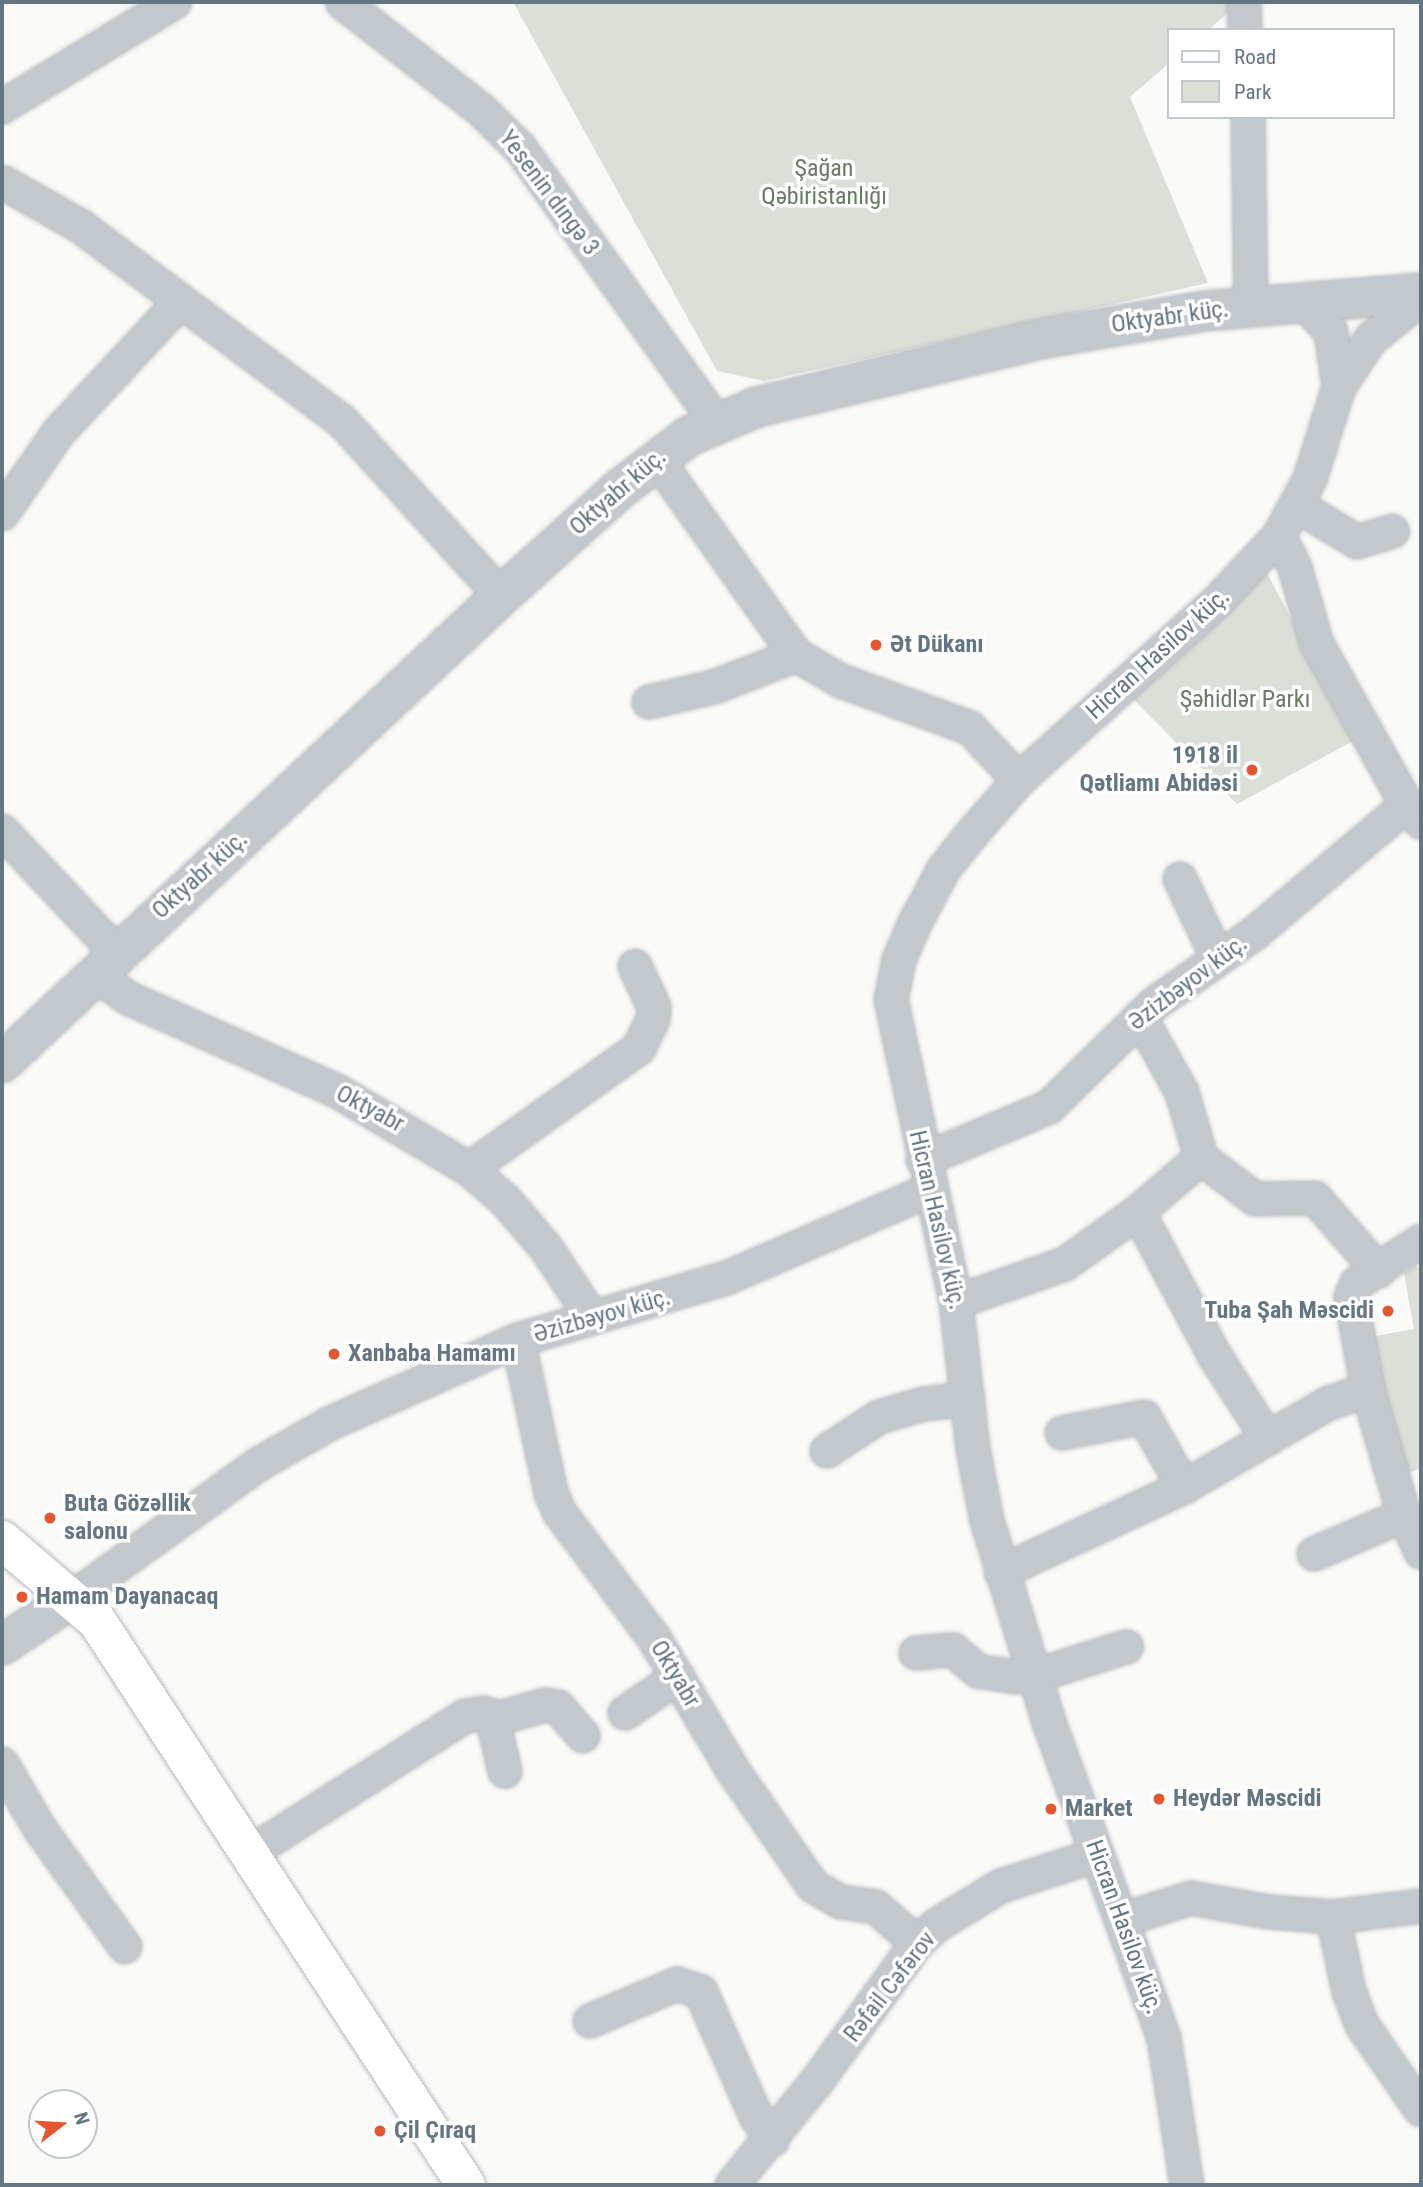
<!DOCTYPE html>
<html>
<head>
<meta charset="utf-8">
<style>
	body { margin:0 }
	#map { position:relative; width:1423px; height:2187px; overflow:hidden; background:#fafaf8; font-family:"Roboto Condensed",sans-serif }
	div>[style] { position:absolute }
	.green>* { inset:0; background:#dadfd7 }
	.roads { filter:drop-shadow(0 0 2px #b5babe) drop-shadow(0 0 2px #b5babe) }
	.minor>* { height:32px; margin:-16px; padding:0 16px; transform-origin:16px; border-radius:16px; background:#c3c8cc }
	.tertiary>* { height:38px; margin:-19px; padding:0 19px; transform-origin:19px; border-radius:19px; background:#c3c8cc }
	.primary>* { height:38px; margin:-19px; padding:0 19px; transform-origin:19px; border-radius:19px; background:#fff }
	.dots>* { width:19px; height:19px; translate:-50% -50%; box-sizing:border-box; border:4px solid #fff; border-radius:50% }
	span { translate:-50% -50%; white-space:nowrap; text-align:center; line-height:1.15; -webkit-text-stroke:7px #fff; paint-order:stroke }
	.park-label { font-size:24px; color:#687a64 }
	.street-label { font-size:24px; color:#657683 }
	.poi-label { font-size:24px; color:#657683; font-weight:700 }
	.left { translate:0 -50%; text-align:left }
	.right { translate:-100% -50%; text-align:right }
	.frame { position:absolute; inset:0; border:4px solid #657683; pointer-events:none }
	.legend { position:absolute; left:1167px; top:28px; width:228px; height:91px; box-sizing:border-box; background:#fff; border:2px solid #c1c8cd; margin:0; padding:9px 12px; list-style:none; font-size:21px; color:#657683 }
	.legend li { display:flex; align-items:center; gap:14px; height:35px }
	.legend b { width:35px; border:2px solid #c1c8cd }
	.north { position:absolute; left:28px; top:2089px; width:70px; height:70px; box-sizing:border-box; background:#fff; border:2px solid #c1c8cd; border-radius:50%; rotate:73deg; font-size:19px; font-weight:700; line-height:28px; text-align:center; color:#657683 }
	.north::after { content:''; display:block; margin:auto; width:24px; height:32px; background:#e4572e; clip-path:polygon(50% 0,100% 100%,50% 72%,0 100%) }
</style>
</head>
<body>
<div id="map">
	<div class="green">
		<i style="clip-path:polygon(513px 2px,1229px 2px,1230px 11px,1208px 30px,1169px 30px,1169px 63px,1130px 97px,1208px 283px,764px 381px,717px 371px)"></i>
		<i style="clip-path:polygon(1267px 573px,1355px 740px,1237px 804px,1130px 696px)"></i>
		<i style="clip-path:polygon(1416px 1265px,1421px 1272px,1421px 1468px,1404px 1475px,1370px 1337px,1414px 1329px,1404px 1273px)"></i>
	</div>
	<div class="roads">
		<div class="minor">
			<i style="left:342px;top:2px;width:176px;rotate:37.8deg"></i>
			<i style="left:481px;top:110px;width:54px;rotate:44.3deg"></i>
			<i style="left:520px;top:148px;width:337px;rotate:54.4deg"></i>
			<i style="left:1244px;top:2px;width:28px;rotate:88deg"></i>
			<i style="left:2px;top:107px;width:202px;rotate:-31.3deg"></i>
			<i style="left:1248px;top:117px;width:189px;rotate:89.1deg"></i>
			<i style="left:2px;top:182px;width:90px;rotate:29.4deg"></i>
			<i style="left:80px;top:226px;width:327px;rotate:36.7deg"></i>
			<i style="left:342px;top:421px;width:236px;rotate:47.7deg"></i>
			<i style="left:1305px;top:304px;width:38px;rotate:47deg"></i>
			<i style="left:1331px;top:332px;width:56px;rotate:81.7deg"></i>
			<i style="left:1339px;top:387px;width:58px;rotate:-56.3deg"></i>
			<i style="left:1371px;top:339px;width:64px;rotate:-38.7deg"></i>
			<i style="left:656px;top:458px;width:242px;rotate:54.6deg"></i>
			<i style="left:796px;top:655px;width:52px;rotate:30deg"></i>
			<i style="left:841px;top:681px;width:137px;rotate:20deg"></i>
			<i style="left:970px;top:728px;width:71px;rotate:46.7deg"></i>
			<i style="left:1298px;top:506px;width:69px;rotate:31.4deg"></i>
			<i style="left:1357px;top:542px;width:37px;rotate:-17deg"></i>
			<i style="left:2px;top:514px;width:98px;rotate:-55.3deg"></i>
			<i style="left:58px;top:433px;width:179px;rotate:-47deg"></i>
			<i style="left:1279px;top:536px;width:36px;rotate:63deg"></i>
			<i style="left:1295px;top:568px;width:79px;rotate:73.9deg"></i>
			<i style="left:1317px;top:644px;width:184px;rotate:60.8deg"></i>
			<i style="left:1407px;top:805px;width:22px;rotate:51deg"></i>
			<i style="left:649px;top:702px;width:67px;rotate:-13deg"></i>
			<i style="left:714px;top:687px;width:88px;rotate:-21.3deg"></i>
			<i style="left:2px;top:831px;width:166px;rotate:46.7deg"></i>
			<i style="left:1180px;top:879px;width:88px;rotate:64.3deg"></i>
			<i style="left:94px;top:973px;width:42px;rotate:36.3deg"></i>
			<i style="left:128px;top:998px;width:229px;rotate:24deg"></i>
			<i style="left:337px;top:1091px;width:153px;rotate:30.6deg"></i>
			<i style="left:469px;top:1169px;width:48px;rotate:40.7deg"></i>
			<i style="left:505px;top:1200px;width:63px;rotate:49.5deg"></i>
			<i style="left:546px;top:1248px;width:82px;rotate:56.5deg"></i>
			<i style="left:1140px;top:1017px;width:86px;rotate:60.8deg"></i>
			<i style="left:1182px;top:1092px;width:69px;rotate:73.9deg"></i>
			<i style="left:1201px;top:1158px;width:68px;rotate:37.2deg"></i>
			<i style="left:1255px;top:1199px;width:60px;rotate:-1deg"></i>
			<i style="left:1315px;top:1198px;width:97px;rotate:48.8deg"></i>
			<i style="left:923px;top:1160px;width:137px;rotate:-22.8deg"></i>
			<i style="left:1049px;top:1107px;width:147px;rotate:-44.4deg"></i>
			<i style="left:1154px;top:1004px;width:123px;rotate:-35.1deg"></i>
			<i style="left:1255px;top:933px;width:199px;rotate:-40.1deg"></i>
			<i style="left:469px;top:1169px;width:209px;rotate:-35.4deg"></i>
			<i style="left:639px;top:1048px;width:32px;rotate:-64deg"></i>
			<i style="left:653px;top:1019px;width:12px;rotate:-85deg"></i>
			<i style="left:654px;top:1007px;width:45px;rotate:-114.9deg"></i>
			<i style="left:1138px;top:1212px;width:163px;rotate:61.9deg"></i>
			<i style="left:1215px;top:1356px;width:98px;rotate:57.4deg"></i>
			<i style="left:1421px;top:1241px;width:77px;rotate:146.7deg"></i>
			<i style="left:1357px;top:1283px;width:15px;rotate:113deg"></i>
			<i style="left:1351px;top:1297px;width:95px;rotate:79.6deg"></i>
			<i style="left:1368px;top:1390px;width:130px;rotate:73.9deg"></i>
			<i style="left:1404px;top:1515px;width:41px;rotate:65.3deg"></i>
			<i style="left:956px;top:1302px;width:115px;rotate:-19.2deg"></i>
			<i style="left:1065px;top:1264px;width:90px;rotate:-35.5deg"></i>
			<i style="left:1138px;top:1212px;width:83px;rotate:-40.6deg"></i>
			<i style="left:518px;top:1340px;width:157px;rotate:77.8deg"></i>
			<i style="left:551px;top:1493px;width:22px;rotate:66deg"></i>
			<i style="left:560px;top:1513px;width:156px;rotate:53.1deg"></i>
			<i style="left:654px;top:1638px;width:152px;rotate:59.2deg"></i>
			<i style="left:732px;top:1769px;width:142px;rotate:55.3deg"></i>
			<i style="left:813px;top:1886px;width:32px;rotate:30deg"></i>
			<i style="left:841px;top:1902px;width:35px;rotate:8deg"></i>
			<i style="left:876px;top:1907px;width:55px;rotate:41.3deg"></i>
			<i style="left:1062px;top:1433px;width:84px;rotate:-11deg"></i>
			<i style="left:1144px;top:1417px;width:81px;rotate:60.3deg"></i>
			<i style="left:827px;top:1451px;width:62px;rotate:-33.2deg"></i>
			<i style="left:879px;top:1417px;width:47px;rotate:-16.1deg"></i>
			<i style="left:924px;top:1404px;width:44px;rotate:-6.5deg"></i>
			<i style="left:1314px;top:1554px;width:98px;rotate:-23.4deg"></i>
			<i style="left:1001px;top:1572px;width:202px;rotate:-24.9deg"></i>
			<i style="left:1184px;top:1487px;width:168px;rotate:-30.1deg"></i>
			<i style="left:1329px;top:1403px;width:41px;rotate:-18.4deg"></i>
			<i style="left:74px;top:1597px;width:228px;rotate:-35.7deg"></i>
			<i style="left:259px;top:1464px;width:83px;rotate:-29.7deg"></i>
			<i style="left:331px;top:1423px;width:205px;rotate:-23.9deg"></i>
			<i style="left:518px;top:1340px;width:220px;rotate:-16.6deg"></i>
			<i style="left:729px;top:1277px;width:219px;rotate:-23.4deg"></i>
			<i style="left:916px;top:1653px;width:37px;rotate:-5deg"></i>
			<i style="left:953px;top:1650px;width:33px;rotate:40deg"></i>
			<i style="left:978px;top:1671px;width:37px;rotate:9deg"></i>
			<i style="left:1015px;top:1677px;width:20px;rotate:-3deg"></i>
			<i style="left:1035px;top:1676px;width:96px;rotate:-17.7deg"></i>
			<i style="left:625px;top:1713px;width:64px;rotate:-34.2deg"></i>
			<i style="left:492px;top:1717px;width:56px;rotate:76.5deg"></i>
			<i style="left:2px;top:1764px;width:75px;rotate:59.7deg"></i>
			<i style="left:40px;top:1829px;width:145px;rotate:54.2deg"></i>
			<i style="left:250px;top:1853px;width:255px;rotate:-32.5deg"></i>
			<i style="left:465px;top:1716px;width:18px;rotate:-9deg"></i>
			<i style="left:483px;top:1713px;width:18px;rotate:16deg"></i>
			<i style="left:500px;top:1718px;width:47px;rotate:-16.1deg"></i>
			<i style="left:545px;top:1705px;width:13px;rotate:9deg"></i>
			<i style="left:558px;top:1707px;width:38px;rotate:49deg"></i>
			<i style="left:1333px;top:1917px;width:76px;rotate:77.8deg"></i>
			<i style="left:1349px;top:1991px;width:36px;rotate:69deg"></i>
			<i style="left:1362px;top:2025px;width:103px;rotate:55.2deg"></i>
			<i style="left:1121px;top:1920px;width:73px;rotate:-17.4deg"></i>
			<i style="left:1191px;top:1898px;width:79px;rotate:10.2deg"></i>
			<i style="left:1269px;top:1912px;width:64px;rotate:4.5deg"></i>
			<i style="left:1333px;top:1917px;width:89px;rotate:-7.1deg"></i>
			<i style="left:590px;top:2021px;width:95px;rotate:-23deg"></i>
			<i style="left:677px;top:1984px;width:25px;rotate:18deg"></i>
			<i style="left:701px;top:1992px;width:136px;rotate:66.1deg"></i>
			<i style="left:756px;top:2116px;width:29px;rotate:55deg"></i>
			<i style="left:732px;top:2185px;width:136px;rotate:-50.7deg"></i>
			<i style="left:818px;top:2080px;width:169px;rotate:-54.1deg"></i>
			<i style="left:917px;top:1943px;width:27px;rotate:-42deg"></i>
			<i style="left:937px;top:1925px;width:75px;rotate:-31.4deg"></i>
			<i style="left:1001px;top:1886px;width:101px;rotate:-17.9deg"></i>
			<i style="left:1187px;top:2185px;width:149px;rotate:-98.9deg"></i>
			<i style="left:1164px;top:2038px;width:336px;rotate:-110deg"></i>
			<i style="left:1049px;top:1722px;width:210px;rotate:-107.1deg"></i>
			<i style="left:987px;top:1521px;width:73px;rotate:-101deg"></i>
			<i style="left:973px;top:1449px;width:148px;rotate:-96.6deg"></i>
			<i style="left:956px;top:1302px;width:309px;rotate:-102.1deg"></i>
			<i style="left:891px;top:1000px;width:41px;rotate:-78.7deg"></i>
			<i style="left:899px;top:960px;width:40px;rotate:-66.6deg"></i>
			<i style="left:915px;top:923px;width:61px;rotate:-61.8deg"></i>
			<i style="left:944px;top:869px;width:43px;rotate:-51.5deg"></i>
			<i style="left:971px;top:835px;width:73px;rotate:-48.9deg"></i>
			<i style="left:1019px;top:780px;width:266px;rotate:-42deg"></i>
			<i style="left:1217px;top:602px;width:91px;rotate:-46.8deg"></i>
			<i style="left:1279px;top:536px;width:65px;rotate:-61.5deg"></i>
			<i style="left:1310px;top:479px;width:96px;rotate:-72.5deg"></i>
		</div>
		<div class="tertiary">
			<i style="left:2px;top:1063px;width:683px;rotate:-43.1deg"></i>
			<i style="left:501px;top:596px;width:161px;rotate:-42deg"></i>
			<i style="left:621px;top:488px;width:86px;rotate:-37.4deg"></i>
			<i style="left:689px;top:436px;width:74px;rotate:-23.1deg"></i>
			<i style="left:757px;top:407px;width:296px;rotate:-13.5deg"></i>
			<i style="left:1045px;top:338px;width:162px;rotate:-9.6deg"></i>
			<i style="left:1205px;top:311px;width:217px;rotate:-4.8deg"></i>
			<i style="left:2px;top:1645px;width:87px;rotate:-33.7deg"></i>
		</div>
		<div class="primary">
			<i style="left:2px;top:1540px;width:125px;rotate:40.5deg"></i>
			<i style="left:97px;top:1621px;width:674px;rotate:56.81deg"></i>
		</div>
	</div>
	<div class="dots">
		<i style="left:876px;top:645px;background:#e4572e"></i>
		<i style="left:1252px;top:770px;background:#e4572e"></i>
		<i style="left:1388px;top:1311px;background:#e4572e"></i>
		<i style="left:334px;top:1354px;background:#e4572e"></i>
		<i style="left:50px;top:1518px;background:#e4572e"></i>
		<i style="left:22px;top:1597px;background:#e4572e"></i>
		<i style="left:1159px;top:1799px;background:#e4572e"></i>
		<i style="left:1051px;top:1809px;background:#e4572e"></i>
		<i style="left:380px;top:2131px;background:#e4572e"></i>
	</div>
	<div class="park-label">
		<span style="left:824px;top:183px">Şağan<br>Qəbiristanlığı</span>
		<span style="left:1245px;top:700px">Şəhidlər Parkı</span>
	</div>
	<div class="street-label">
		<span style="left:549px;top:193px;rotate:53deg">Yesenin dıngə 3</span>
		<span style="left:1170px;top:317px;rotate:-8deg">Oktyabr küç.</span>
		<span style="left:618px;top:492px;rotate:-41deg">Oktyabr küç.</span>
		<span style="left:1158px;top:654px;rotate:-42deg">Hicran Hasilov küç.</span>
		<span style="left:200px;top:875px;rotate:-42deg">Oktyabr küç.</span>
		<span style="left:1188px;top:983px;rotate:-37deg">Əzizbəyov küç.</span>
		<span style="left:370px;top:1109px;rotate:28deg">Oktyabr</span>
		<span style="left:937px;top:1220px;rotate:77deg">Hicran Hasilov küç.</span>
		<span style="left:602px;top:1316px;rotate:-16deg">Əzizbəyov küç.</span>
		<span style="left:675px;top:1674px;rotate:59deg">Oktyabr</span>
		<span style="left:1124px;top:1927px;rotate:70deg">Hicran Hasilov küç.</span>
		<span style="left:890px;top:1987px;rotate:-52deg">Rəfail Cəfərov</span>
	</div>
	<div class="poi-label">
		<span class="left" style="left:890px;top:645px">Ət Dükanı</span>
		<span class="right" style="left:1238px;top:770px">1918 il<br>Qətliamı Abidəsi</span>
		<span class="right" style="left:1374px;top:1311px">Tuba Şah Məscidi</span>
		<span class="left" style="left:348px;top:1354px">Xanbaba Hamamı</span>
		<span class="left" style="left:64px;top:1518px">Buta Gözəllik<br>salonu</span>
		<span class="left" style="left:36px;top:1597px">Hamam Dayanacaq</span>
		<span class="left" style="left:1173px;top:1799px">Heydər Məscidi</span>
		<span class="left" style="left:1065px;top:1809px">Market</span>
		<span class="left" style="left:394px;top:2131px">Çil Çıraq</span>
	</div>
	<div class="frame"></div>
	<ul class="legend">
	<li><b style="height:9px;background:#fff"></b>Road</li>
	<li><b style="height:19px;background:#dadfd7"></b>Park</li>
	</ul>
	<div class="north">N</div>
</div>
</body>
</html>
